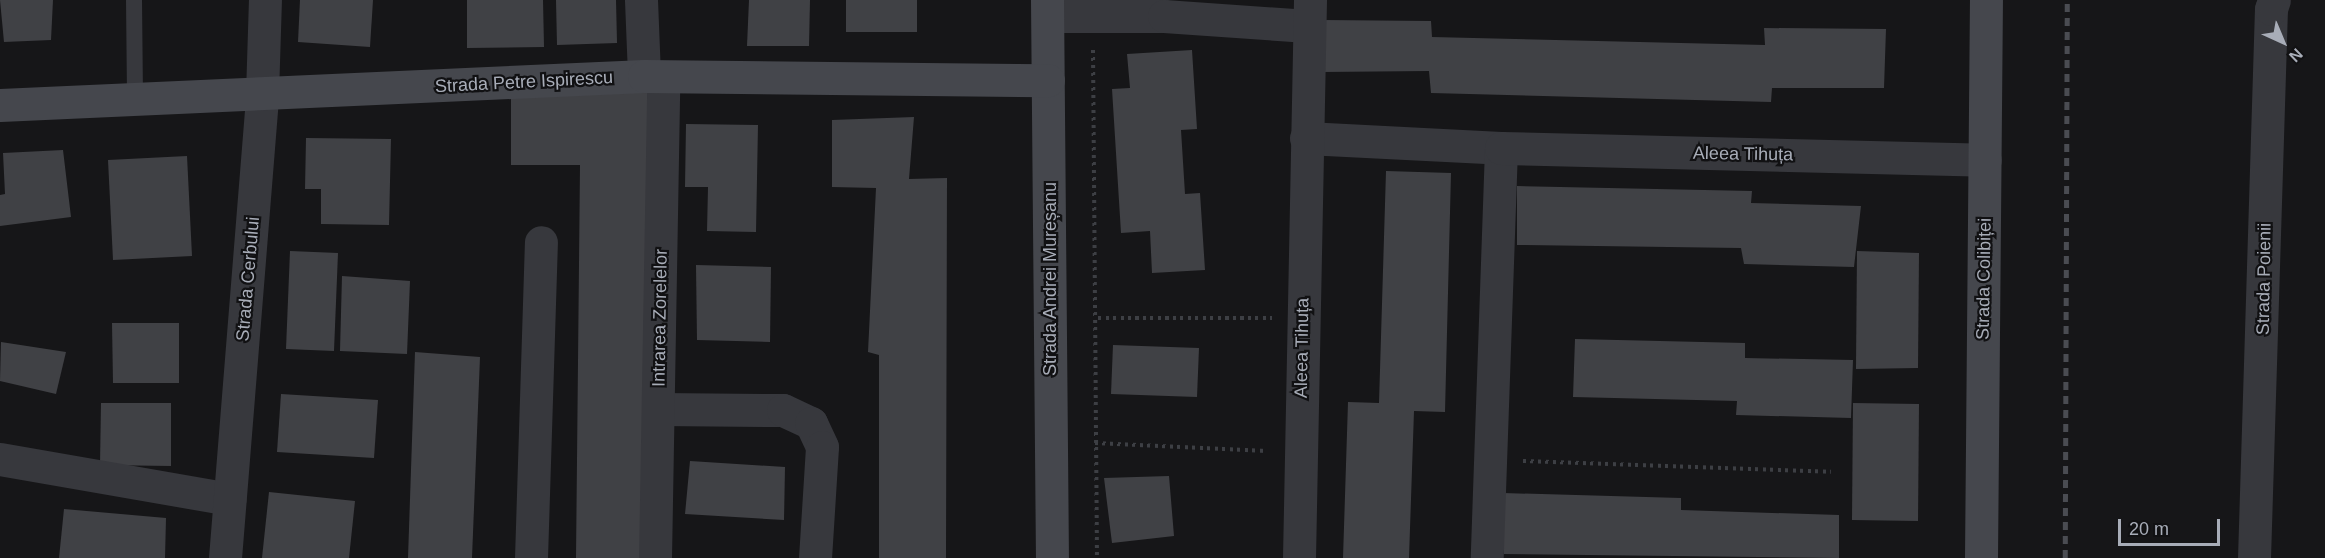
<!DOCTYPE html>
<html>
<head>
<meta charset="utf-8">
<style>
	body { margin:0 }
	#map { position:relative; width:2325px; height:558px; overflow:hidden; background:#161618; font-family:Arial,sans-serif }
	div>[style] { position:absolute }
	.building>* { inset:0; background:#404145 }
	.path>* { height:4px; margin-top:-2px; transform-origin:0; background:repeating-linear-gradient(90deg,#3d3f44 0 3px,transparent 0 7.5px) }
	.lane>* { height:16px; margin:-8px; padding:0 8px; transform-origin:8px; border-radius:8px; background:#37383d }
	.street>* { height:33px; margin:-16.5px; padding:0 16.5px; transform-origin:16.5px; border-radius:16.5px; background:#37383d }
	.secondary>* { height:33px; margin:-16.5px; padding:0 16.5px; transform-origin:16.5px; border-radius:16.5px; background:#45474d }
	.rail>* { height:4.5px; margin-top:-2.25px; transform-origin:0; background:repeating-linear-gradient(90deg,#4a4c52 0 8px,transparent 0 14px) }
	span { translate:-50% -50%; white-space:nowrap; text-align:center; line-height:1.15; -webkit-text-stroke:4.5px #111113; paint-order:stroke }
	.street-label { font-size:18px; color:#a8adb8 }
	.north { position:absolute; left:2253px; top:12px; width:60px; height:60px; -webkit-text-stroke:4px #111113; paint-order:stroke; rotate:136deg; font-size:16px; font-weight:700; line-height:24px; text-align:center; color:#a8adb8 }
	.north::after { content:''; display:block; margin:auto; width:21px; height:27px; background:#a8adb8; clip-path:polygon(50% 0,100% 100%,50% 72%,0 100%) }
	.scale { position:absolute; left:2118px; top:519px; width:102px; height:27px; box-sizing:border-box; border:3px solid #a8adb8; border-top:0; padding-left:8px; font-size:18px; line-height:21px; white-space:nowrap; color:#a8adb8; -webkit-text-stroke:4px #111113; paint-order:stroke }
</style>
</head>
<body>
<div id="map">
	<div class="building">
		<i style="clip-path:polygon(0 0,53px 0,51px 40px,4px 42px)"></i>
		<i style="clip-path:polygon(300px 0,373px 0,370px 47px,298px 42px)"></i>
		<i style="clip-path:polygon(467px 0,543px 0,544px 47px,467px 48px)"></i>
		<i style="clip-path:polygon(556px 0,616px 0,617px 43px,557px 45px)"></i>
		<i style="clip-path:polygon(749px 0,810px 0,809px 46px,747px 46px)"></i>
		<i style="clip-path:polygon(846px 0,917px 0,917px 32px,846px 32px)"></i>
		<i style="clip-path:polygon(1323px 20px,1431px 21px,1432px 37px,1765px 45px,1764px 28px,1886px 29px,1884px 88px,1772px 88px,1771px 102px,1431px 93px,1429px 71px,1322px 72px)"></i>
		<i style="clip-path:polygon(1192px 50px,1197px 129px,1181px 130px,1185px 194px,1200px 193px,1205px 270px,1152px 273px,1150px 231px,1121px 233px,1112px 89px,1130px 88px,1127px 54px)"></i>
		<i style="clip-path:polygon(511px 89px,648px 90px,644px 558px,576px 558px,580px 165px,511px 165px)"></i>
		<i style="clip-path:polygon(914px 117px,909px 179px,947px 178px,946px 558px,879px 558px,879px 355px,868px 352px,876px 188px,832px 187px,832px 120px)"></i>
		<i style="clip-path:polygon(686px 124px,758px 125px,756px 232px,707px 231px,708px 187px,685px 187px)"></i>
		<i style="clip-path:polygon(306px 138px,391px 139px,389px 225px,321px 224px,321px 189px,305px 189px)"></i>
		<i style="clip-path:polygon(63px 150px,71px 217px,0 226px,0 195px,5px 194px,3px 153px)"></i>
		<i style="clip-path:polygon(187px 156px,192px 256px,113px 260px,108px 160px)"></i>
		<i style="clip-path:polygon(1386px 171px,1451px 173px,1445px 412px,1414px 411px,1409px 558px,1343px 558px,1348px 402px,1379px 403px)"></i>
		<i style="clip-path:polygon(1517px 186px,1752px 191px,1751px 203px,1861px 206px,1854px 267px,1744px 264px,1741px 248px,1517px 245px)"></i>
		<i style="clip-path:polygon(290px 251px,338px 253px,334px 351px,286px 349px)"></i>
		<i style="clip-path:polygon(1857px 251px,1919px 253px,1918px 368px,1856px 369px)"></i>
		<i style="clip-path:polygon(696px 265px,771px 267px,770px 342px,697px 340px)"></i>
		<i style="clip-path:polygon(342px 276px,410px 281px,407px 354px,340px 351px)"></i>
		<i style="clip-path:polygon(112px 323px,179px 323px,179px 383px,113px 383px)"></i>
		<i style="clip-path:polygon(1575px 339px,1745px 343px,1745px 358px,1853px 360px,1851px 418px,1736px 415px,1737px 401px,1573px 397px)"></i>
		<i style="clip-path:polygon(1px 342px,66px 352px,56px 394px,0 381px)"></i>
		<i style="clip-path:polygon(1113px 345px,1199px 348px,1197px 397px,1111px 394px)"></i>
		<i style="clip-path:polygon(415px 352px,480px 357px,472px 558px,408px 558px)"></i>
		<i style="clip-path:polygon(281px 394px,378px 400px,374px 458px,277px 452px)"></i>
		<i style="clip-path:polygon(101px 403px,171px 403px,171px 466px,100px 465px)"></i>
		<i style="clip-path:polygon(1853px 403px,1919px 404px,1918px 521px,1852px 520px)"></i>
		<i style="clip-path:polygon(690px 461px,785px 467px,784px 520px,685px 514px)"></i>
		<i style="clip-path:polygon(1169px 476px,1174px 536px,1112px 543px,1104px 478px)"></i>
		<i style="clip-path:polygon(269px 492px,355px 501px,349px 558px,262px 558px)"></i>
		<i style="clip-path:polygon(1503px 493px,1681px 498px,1681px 510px,1839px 515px,1839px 558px,1504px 554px)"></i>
		<i style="clip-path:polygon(64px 509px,166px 518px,165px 558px,59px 558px)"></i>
	</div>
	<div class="path">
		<i style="left:1093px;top:50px;width:508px;rotate:89.55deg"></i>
		<i style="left:1098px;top:318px;width:174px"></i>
		<i style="left:1095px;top:443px;width:172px;rotate:2.7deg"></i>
		<i style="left:1523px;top:461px;width:308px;rotate:2deg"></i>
	</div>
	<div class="lane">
		<i style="left:134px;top:0;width:100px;rotate:89.4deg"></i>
	</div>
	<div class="street">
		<i style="left:641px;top:0;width:76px;rotate:87.7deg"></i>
		<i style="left:1048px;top:16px;width:116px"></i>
		<i style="left:1164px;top:16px;width:144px;rotate:4deg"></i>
		<i style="left:1306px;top:138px;width:195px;rotate:2.9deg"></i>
		<i style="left:1501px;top:148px;width:410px;rotate:92deg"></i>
		<i style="left:1501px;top:148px;width:484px;rotate:1.4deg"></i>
		<i style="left:659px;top:409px;width:124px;rotate:0.5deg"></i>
		<i style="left:783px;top:410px;width:31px;rotate:25deg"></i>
		<i style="left:811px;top:423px;width:26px;rotate:65deg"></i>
		<i style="left:822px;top:447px;width:111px;rotate:93.6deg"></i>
		<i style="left:0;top:459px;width:233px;rotate:9.9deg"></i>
		<i style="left:225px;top:558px;width:465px;rotate:-85.4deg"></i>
		<i style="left:262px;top:94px;width:94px;rotate:-88.2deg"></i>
		<i style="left:531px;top:558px;width:316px;rotate:-88.2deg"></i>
		<i style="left:655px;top:558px;width:481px;rotate:-89deg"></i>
		<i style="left:1299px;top:558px;width:558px;rotate:-88.87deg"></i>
		<i style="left:2254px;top:558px;width:549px;rotate:-88.23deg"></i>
		<i style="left:2271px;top:9px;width:9px;rotate:-72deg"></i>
	</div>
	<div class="secondary">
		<i style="left:1047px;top:0;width:558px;rotate:89.49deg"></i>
		<i style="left:0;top:105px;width:645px;rotate:-2.58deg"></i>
		<i style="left:644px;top:76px;width:404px;rotate:0.6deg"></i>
		<i style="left:1981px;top:558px;width:558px;rotate:-89.49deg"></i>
	</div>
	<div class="rail">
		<i style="left:2065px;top:558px;width:558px;rotate:-89.79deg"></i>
	</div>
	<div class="street-label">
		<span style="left:524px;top:82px;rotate:-3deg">Strada Petre Ispirescu</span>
		<span style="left:1743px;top:154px;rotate:1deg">Aleea Tihuța</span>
		<span style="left:248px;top:279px;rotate:-85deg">Strada Cerbului</span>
		<span style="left:1050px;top:279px;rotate:-90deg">Strada Andrei Mureșanu</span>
		<span style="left:1984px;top:279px;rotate:-89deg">Strada Colibiței</span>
		<span style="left:2264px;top:279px;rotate:-89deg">Strada Poienii</span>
		<span style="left:660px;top:318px;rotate:-89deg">Intrarea Zorelelor</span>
		<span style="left:1302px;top:348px;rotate:-89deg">Aleea Tihuța</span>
	</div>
	<div class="north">N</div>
	<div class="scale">20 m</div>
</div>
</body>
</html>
